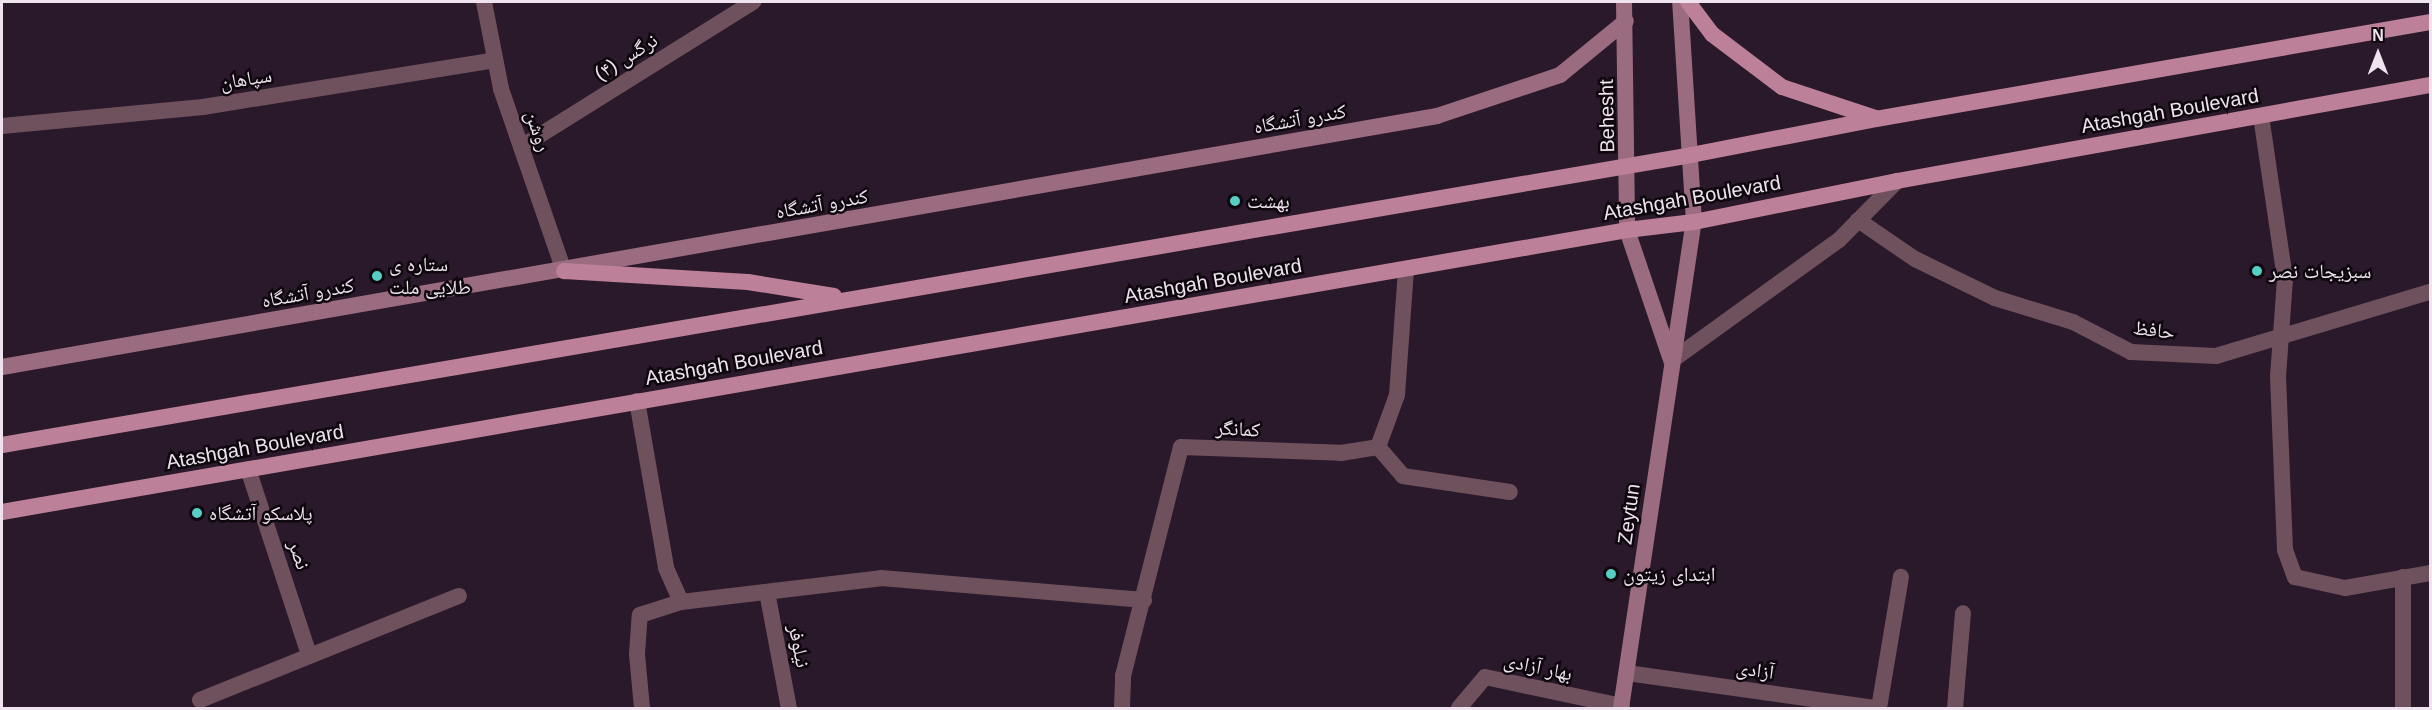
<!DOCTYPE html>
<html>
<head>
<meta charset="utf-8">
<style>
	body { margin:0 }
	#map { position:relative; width:2432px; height:710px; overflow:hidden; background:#2a192a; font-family:Arial,"Noto Naskh Arabic",sans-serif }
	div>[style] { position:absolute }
	.minor>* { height:16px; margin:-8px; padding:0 8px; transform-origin:8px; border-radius:8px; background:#6f515d }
	.secondary>* { height:16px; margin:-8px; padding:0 8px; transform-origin:8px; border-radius:8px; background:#9b6b7f }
	.primary>* { height:16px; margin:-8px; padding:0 8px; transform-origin:8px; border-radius:8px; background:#bd8099 }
	.dots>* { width:16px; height:16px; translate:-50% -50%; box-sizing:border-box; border:3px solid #0e070e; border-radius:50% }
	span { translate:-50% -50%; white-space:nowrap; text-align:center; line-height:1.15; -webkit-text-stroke:5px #0e070e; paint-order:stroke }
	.street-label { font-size:20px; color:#eee3ee }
	.poi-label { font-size:20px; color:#eee3ee }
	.left { translate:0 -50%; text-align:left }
	.frame { position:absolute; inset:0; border:3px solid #eee3ee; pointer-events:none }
	.north { position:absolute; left:2348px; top:24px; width:60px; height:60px; -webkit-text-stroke:4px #0e070e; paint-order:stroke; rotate:0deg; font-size:16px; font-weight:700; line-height:24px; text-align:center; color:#eee3ee }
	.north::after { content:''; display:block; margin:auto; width:21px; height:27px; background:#eee3ee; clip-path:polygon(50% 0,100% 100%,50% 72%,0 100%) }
</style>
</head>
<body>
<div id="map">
	<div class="minor">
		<i style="left:484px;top:2px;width:89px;rotate:78.9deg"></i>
		<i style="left:501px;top:89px;width:193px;rotate:70.9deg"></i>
		<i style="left:2261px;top:116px;width:165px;rotate:81.6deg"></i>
		<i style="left:2285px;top:279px;width:97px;rotate:94.1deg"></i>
		<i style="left:2278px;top:376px;width:174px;rotate:87.7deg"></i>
		<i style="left:2285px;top:550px;width:29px;rotate:70deg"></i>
		<i style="left:2295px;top:577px;width:51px;rotate:12.4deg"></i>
		<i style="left:2345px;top:588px;width:86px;rotate:-10deg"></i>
		<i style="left:2px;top:126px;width:202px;rotate:-5.4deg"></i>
		<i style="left:203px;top:107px;width:296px;rotate:-9.1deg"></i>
		<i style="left:521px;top:147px;width:274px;rotate:-32deg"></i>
		<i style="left:1858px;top:220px;width:69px;rotate:34.4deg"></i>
		<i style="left:1915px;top:259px;width:89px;rotate:26deg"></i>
		<i style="left:1995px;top:298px;width:82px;rotate:17.1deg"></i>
		<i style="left:2073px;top:322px;width:65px;rotate:27.3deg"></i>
		<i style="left:2131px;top:352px;width:85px;rotate:2.7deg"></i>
		<i style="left:2216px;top:356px;width:223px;rotate:-16.7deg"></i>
		<i style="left:1671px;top:361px;width:207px;rotate:-35.8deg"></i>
		<i style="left:1839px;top:240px;width:83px;rotate:-45.5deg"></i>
		<i style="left:637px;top:401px;width:169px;rotate:80.1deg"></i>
		<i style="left:666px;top:568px;width:37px;rotate:66deg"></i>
		<i style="left:681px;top:602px;width:201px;rotate:-6.8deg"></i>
		<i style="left:881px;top:578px;width:264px;rotate:4.8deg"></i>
		<i style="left:1378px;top:447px;width:38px;rotate:49deg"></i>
		<i style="left:1403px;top:476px;width:108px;rotate:8.5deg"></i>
		<i style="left:248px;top:469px;width:196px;rotate:71.8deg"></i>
		<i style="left:2403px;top:577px;width:131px;rotate:90deg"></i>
		<i style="left:767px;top:592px;width:118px;rotate:79.3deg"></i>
		<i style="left:1627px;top:673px;width:252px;rotate:8deg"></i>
		<i style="left:200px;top:700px;width:279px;rotate:-21.9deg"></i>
		<i style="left:642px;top:708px;width:54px;rotate:-95.3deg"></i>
		<i style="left:637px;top:654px;width:39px;rotate:-86deg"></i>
		<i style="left:640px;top:615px;width:43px;rotate:-17.6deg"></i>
		<i style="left:1122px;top:708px;width:32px;rotate:-88deg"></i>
		<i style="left:1123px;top:676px;width:236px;rotate:-75.8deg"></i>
		<i style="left:1181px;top:447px;width:160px;rotate:2.1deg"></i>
		<i style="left:1341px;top:453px;width:37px;rotate:-9deg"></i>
		<i style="left:1378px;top:447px;width:55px;rotate:-69.9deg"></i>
		<i style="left:1397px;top:395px;width:126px;rotate:-85.9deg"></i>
		<i style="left:1459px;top:708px;width:40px;rotate:-50deg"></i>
		<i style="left:1485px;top:677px;width:140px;rotate:12deg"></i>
		<i style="left:1879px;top:708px;width:133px;rotate:-80.5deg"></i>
		<i style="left:1955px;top:708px;width:95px;rotate:-85.2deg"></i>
	</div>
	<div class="secondary">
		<i style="left:1624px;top:2px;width:228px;rotate:89.2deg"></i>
		<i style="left:1627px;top:230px;width:134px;rotate:71.3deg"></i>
		<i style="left:2px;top:367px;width:1457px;rotate:-9.92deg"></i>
		<i style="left:1437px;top:116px;width:130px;rotate:-18.4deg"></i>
		<i style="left:1560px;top:75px;width:85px;rotate:-39.3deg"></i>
		<i style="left:1621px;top:708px;width:491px;rotate:-81.5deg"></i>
		<i style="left:1694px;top:222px;width:220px;rotate:-93.6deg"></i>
	</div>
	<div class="primary">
		<i style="left:1688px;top:2px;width:40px;rotate:53deg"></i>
		<i style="left:1712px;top:34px;width:88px;rotate:37.1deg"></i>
		<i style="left:1782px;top:87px;width:98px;rotate:18.4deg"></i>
		<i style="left:564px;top:271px;width:184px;rotate:3.4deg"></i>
		<i style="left:748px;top:282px;width:87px;rotate:9.2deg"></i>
		<i style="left:2px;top:445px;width:1714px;rotate:-9.74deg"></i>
		<i style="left:1691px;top:155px;width:188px;rotate:-11deg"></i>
		<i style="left:1876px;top:119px;width:562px;rotate:-9.93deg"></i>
		<i style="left:2px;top:512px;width:1649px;rotate:-9.84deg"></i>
		<i style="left:1627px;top:230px;width:67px;rotate:-6.8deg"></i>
		<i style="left:1694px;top:222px;width:207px;rotate:-11.4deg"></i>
		<i style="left:1897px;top:181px;width:542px;rotate:-10.21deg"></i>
	</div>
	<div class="dots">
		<i style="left:1235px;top:201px;background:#56cec4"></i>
		<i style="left:2257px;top:271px;background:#56cec4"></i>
		<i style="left:377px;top:276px;background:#56cec4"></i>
		<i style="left:197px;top:513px;background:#56cec4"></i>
		<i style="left:1611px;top:574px;background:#56cec4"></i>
	</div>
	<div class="street-label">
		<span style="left:626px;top:57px;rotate:-32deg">نرگس (۴)</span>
		<span style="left:246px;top:79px;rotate:-9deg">سپاهان</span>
		<span style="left:2170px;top:111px;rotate:-10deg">Atashgah Boulevard</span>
		<span style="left:1607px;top:116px;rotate:-91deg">Behesht</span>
		<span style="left:1300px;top:119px;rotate:-10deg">کندرو آتشگاه</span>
		<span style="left:538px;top:131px;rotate:71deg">روشن</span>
		<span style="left:1692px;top:198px;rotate:-10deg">Atashgah Boulevard</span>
		<span style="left:822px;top:204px;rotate:-10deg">کندرو آتشگاه</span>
		<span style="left:1213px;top:281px;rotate:-10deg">Atashgah Boulevard</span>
		<span style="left:308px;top:293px;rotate:-10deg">کندرو آتشگاه</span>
		<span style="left:2154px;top:330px;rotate:7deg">حافظ</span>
		<span style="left:734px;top:363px;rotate:-10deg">Atashgah Boulevard</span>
		<span style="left:1238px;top:429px;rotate:3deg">کمانگر</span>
		<span style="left:255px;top:447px;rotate:-10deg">Atashgah Boulevard</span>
		<span style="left:1629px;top:514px;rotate:-82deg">Zeytun</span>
		<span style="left:299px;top:555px;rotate:71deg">نصر</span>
		<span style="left:799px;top:646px;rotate:79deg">نیلوفر</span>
		<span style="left:1538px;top:667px;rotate:12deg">بهار آزادی</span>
		<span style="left:1755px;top:670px;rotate:8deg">آزادی</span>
	</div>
	<div class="poi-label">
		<span class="left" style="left:1247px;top:201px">بهشت</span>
		<span class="left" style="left:389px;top:276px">ستاره ی<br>طلایی ملت</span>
		<span class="left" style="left:2269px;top:271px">سبزیجات نصر</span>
		<span class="left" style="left:209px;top:513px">پلاسکو آتشگاه</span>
		<span class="left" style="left:1623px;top:574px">ابتدای زیتون</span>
	</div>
	<div class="frame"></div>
	<div class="north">N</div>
</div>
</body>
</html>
